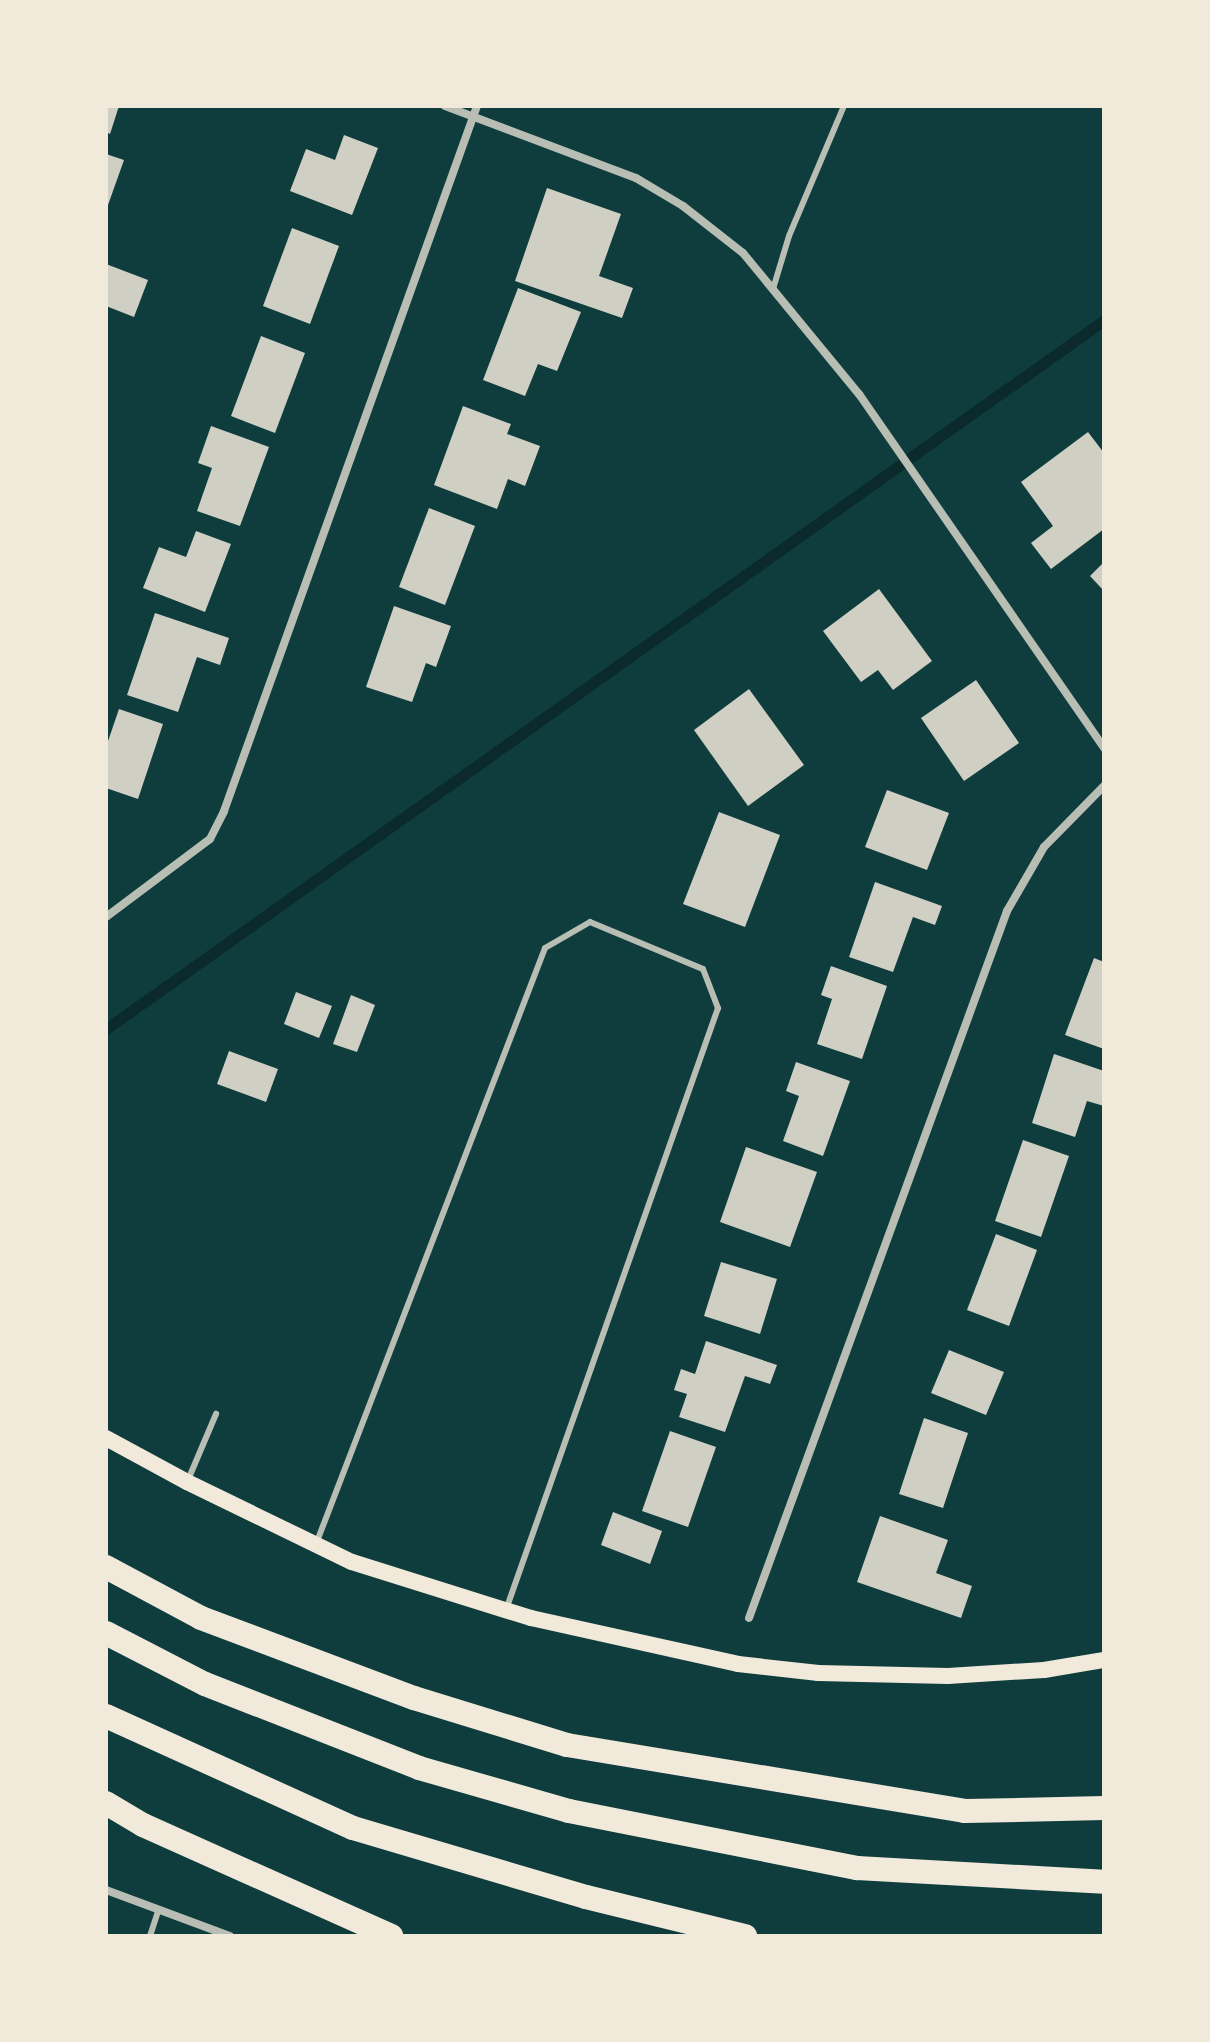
<!DOCTYPE html>
<html>
<head>
<meta charset="utf-8">
<style>
	body { margin:0 }
	#map { position:relative; width:1210px; height:2042px; overflow:hidden; background:#0f3d3e; font-family:Mulish,sans-serif }
	div>[style] { position:absolute }
	.stream>* { height:11px; margin:-5.5px; padding:0 5.5px; transform-origin:5.5px; border-radius:5.5px; background:#0a2a2b }
	.building>* { inset:0; background:#cfcfc3 }
	.service>* { height:6px; margin:-3px; padding:0 3px; transform-origin:3px; border-radius:3px; background:#b8beb3 }
	.minor>* { height:8px; margin:-4px; padding:0 4px; transform-origin:4px; border-radius:4px; background:#b8beb3 }
	.secondary>* { height:16px; margin:-8px; padding:0 8px; transform-origin:8px; border-radius:8px; background:#f1e9da }
	.motorway>* { height:24px; margin:-12px; padding:0 12px; transform-origin:12px; border-radius:12px; background:#f1e9da }
	span { translate:-50% -50%; white-space:nowrap; text-align:center; line-height:1.15; -webkit-text-stroke:8px #f1e9da; paint-order:stroke }
	.frame { position:absolute; inset:0; border:108px solid #f1e9da; pointer-events:none }
</style>
</head>
<body>
<div id="map">
	<div class="stream">
		<i style="left:106px;top:1029px;width:1224px;rotate:-35.39deg"></i>
	</div>
	<div class="building">
		<i style="clip-path:polygon(106px 106px,119px 106px,110px 134px,106px 132px)"></i>
		<i style="clip-path:polygon(344px 135px,378px 148px,352px 215px,290px 191px,306px 149px,335px 160px)"></i>
		<i style="clip-path:polygon(106px 154px,124px 160px,108px 205px,106px 205px)"></i>
		<i style="clip-path:polygon(547px 188px,621px 214px,599px 276px,633px 288px,622px 318px,515px 281px)"></i>
		<i style="clip-path:polygon(292px 228px,339px 246px,310px 324px,263px 306px)"></i>
		<i style="clip-path:polygon(106px 264px,148px 280px,134px 317px,106px 306px)"></i>
		<i style="clip-path:polygon(518px 288px,581px 312px,557px 371px,538px 364px,525px 396px,483px 380px)"></i>
		<i style="clip-path:polygon(261px 336px,305px 353px,275px 433px,231px 416px)"></i>
		<i style="clip-path:polygon(463px 406px,511px 424px,507px 434px,540px 446px,525px 486px,508px 479px,497px 509px,434px 485px)"></i>
		<i style="clip-path:polygon(211px 426px,269px 447px,240px 526px,197px 511px,212px 468px,198px 463px)"></i>
		<i style="clip-path:polygon(1088px 432px,1104px 453px,1104px 529px,1051px 569px,1031px 543px,1053px 526px,1021px 482px)"></i>
		<i style="clip-path:polygon(429px 508px,475px 526px,445px 605px,399px 587px)"></i>
		<i style="clip-path:polygon(196px 531px,231px 544px,205px 612px,143px 588px,159px 547px,186px 557px)"></i>
		<i style="clip-path:polygon(1104px 562px,1104px 591px,1090px 576px)"></i>
		<i style="clip-path:polygon(879px 589px,932px 661px,893px 690px,878px 670px,861px 682px,823px 631px)"></i>
		<i style="clip-path:polygon(394px 606px,451px 626px,436px 667px,426px 663px,412px 702px,366px 687px)"></i>
		<i style="clip-path:polygon(155px 613px,229px 638px,220px 665px,197px 657px,178px 712px,127px 695px)"></i>
		<i style="clip-path:polygon(976px 680px,1019px 743px,964px 781px,921px 718px)"></i>
		<i style="clip-path:polygon(749px 689px,804px 765px,748px 806px,694px 730px)"></i>
		<i style="clip-path:polygon(119px 709px,163px 724px,138px 799px,106px 788px,106px 747px)"></i>
		<i style="clip-path:polygon(887px 790px,949px 813px,927px 870px,865px 847px)"></i>
		<i style="clip-path:polygon(719px 812px,780px 835px,745px 927px,683px 904px)"></i>
		<i style="clip-path:polygon(875px 882px,942px 906px,935px 925px,913px 917px,893px 972px,849px 957px)"></i>
		<i style="clip-path:polygon(1094px 958px,1104px 962px,1104px 1049px,1065px 1035px)"></i>
		<i style="clip-path:polygon(831px 966px,887px 986px,862px 1059px,817px 1044px,832px 999px,821px 995px)"></i>
		<i style="clip-path:polygon(296px 992px,332px 1006px,319px 1038px,284px 1024px)"></i>
		<i style="clip-path:polygon(351px 995px,375px 1005px,357px 1052px,333px 1044px)"></i>
		<i style="clip-path:polygon(229px 1051px,278px 1069px,266px 1102px,217px 1084px)"></i>
		<i style="clip-path:polygon(1054px 1054px,1104px 1071px,1104px 1106px,1087px 1101px,1075px 1137px,1032px 1123px)"></i>
		<i style="clip-path:polygon(796px 1062px,850px 1081px,823px 1156px,783px 1141px,799px 1096px,786px 1091px)"></i>
		<i style="clip-path:polygon(1023px 1140px,1069px 1156px,1041px 1237px,995px 1221px)"></i>
		<i style="clip-path:polygon(746px 1147px,817px 1172px,790px 1247px,720px 1222px)"></i>
		<i style="clip-path:polygon(996px 1234px,1037px 1250px,1009px 1326px,967px 1310px)"></i>
		<i style="clip-path:polygon(721px 1262px,777px 1279px,760px 1334px,704px 1316px)"></i>
		<i style="clip-path:polygon(706px 1341px,777px 1365px,770px 1384px,745px 1376px,725px 1432px,679px 1417px,687px 1394px,674px 1390px,681px 1369px,695px 1374px)"></i>
		<i style="clip-path:polygon(949px 1350px,1004px 1372px,986px 1415px,931px 1393px)"></i>
		<i style="clip-path:polygon(924px 1418px,968px 1433px,943px 1508px,899px 1494px)"></i>
		<i style="clip-path:polygon(670px 1431px,716px 1447px,688px 1527px,642px 1511px)"></i>
		<i style="clip-path:polygon(613px 1512px,662px 1531px,650px 1564px,601px 1545px)"></i>
		<i style="clip-path:polygon(880px 1516px,948px 1540px,936px 1573px,972px 1586px,961px 1618px,857px 1582px)"></i>
	</div>
	<div class="service">
		<i style="left:773px;top:289px;width:55px;rotate:-73.2deg"></i>
		<i style="left:789px;top:236px;width:141px;rotate:-67.1deg"></i>
		<i style="left:188px;top:1480px;width:72px;rotate:-67deg"></i>
		<i style="left:316px;top:1544px;width:638px;rotate:-68.98deg"></i>
		<i style="left:545px;top:948px;width:52px;rotate:-30deg"></i>
		<i style="left:590px;top:922px;width:122px;rotate:22.6deg"></i>
		<i style="left:703px;top:969px;width:42px;rotate:69deg"></i>
		<i style="left:718px;top:1008px;width:635px;rotate:109.41deg"></i>
		<i style="left:150px;top:1936px;width:28px;rotate:-72deg"></i>
	</div>
	<div class="minor">
		<i style="left:445px;top:106px;width:204px;rotate:20.7deg"></i>
		<i style="left:636px;top:178px;width:55px;rotate:30.8deg"></i>
		<i style="left:683px;top:206px;width:76px;rotate:38.1deg"></i>
		<i style="left:743px;top:253px;width:183px;rotate:50.6deg"></i>
		<i style="left:859px;top:394px;width:431px;rotate:55.3deg"></i>
		<i style="left:106px;top:917px;width:130px;rotate:-36.9deg"></i>
		<i style="left:210px;top:839px;width:31px;rotate:-63deg"></i>
		<i style="left:224px;top:811px;width:749px;rotate:-70.26deg"></i>
		<i style="left:749px;top:1618px;width:753px;rotate:-69.95deg"></i>
		<i style="left:1007px;top:911px;width:74px;rotate:-60deg"></i>
		<i style="left:1044px;top:847px;width:86px;rotate:-45.5deg"></i>
		<i style="left:106px;top:1890px;width:132px;rotate:20.4deg"></i>
	</div>
	<div class="secondary">
		<i style="left:106px;top:1438px;width:92px;rotate:28.5deg"></i>
		<i style="left:187px;top:1482px;width:183px;rotate:25.9deg"></i>
		<i style="left:352px;top:1562px;width:188px;rotate:17.4deg"></i>
		<i style="left:531px;top:1618px;width:212px;rotate:12.5deg"></i>
		<i style="left:738px;top:1664px;width:81px;rotate:6.4deg"></i>
		<i style="left:818px;top:1673px;width:130px;rotate:1.3deg"></i>
		<i style="left:948px;top:1676px;width:96px;rotate:-3.6deg"></i>
		<i style="left:1044px;top:1670px;width:61px;rotate:-9.5deg"></i>
	</div>
	<div class="motorway">
		<i style="left:106px;top:1567px;width:108px;rotate:28.2deg"></i>
		<i style="left:201px;top:1618px;width:228px;rotate:20.6deg"></i>
		<i style="left:414px;top:1698px;width:160px;rotate:17.1deg"></i>
		<i style="left:567px;top:1745px;width:403px;rotate:9.4deg"></i>
		<i style="left:965px;top:1811px;width:139px;rotate:-1.2deg"></i>
		<i style="left:106px;top:1633px;width:111px;rotate:27.3deg"></i>
		<i style="left:205px;top:1684px;width:230px;rotate:21.4deg"></i>
		<i style="left:419px;top:1768px;width:156px;rotate:16deg"></i>
		<i style="left:569px;top:1811px;width:294px;rotate:11.2deg"></i>
		<i style="left:857px;top:1868px;width:247px;rotate:3.2deg"></i>
		<i style="left:106px;top:1716px;width:271px;rotate:24.4deg"></i>
		<i style="left:353px;top:1828px;width:243px;rotate:16.5deg"></i>
		<i style="left:586px;top:1897px;width:164px;rotate:13.8deg"></i>
		<i style="left:106px;top:1803px;width:43px;rotate:30.7deg"></i>
		<i style="left:143px;top:1825px;width:272px;rotate:24.1deg"></i>
	</div>
	<div class="frame"></div>
</div>
</body>
</html>
